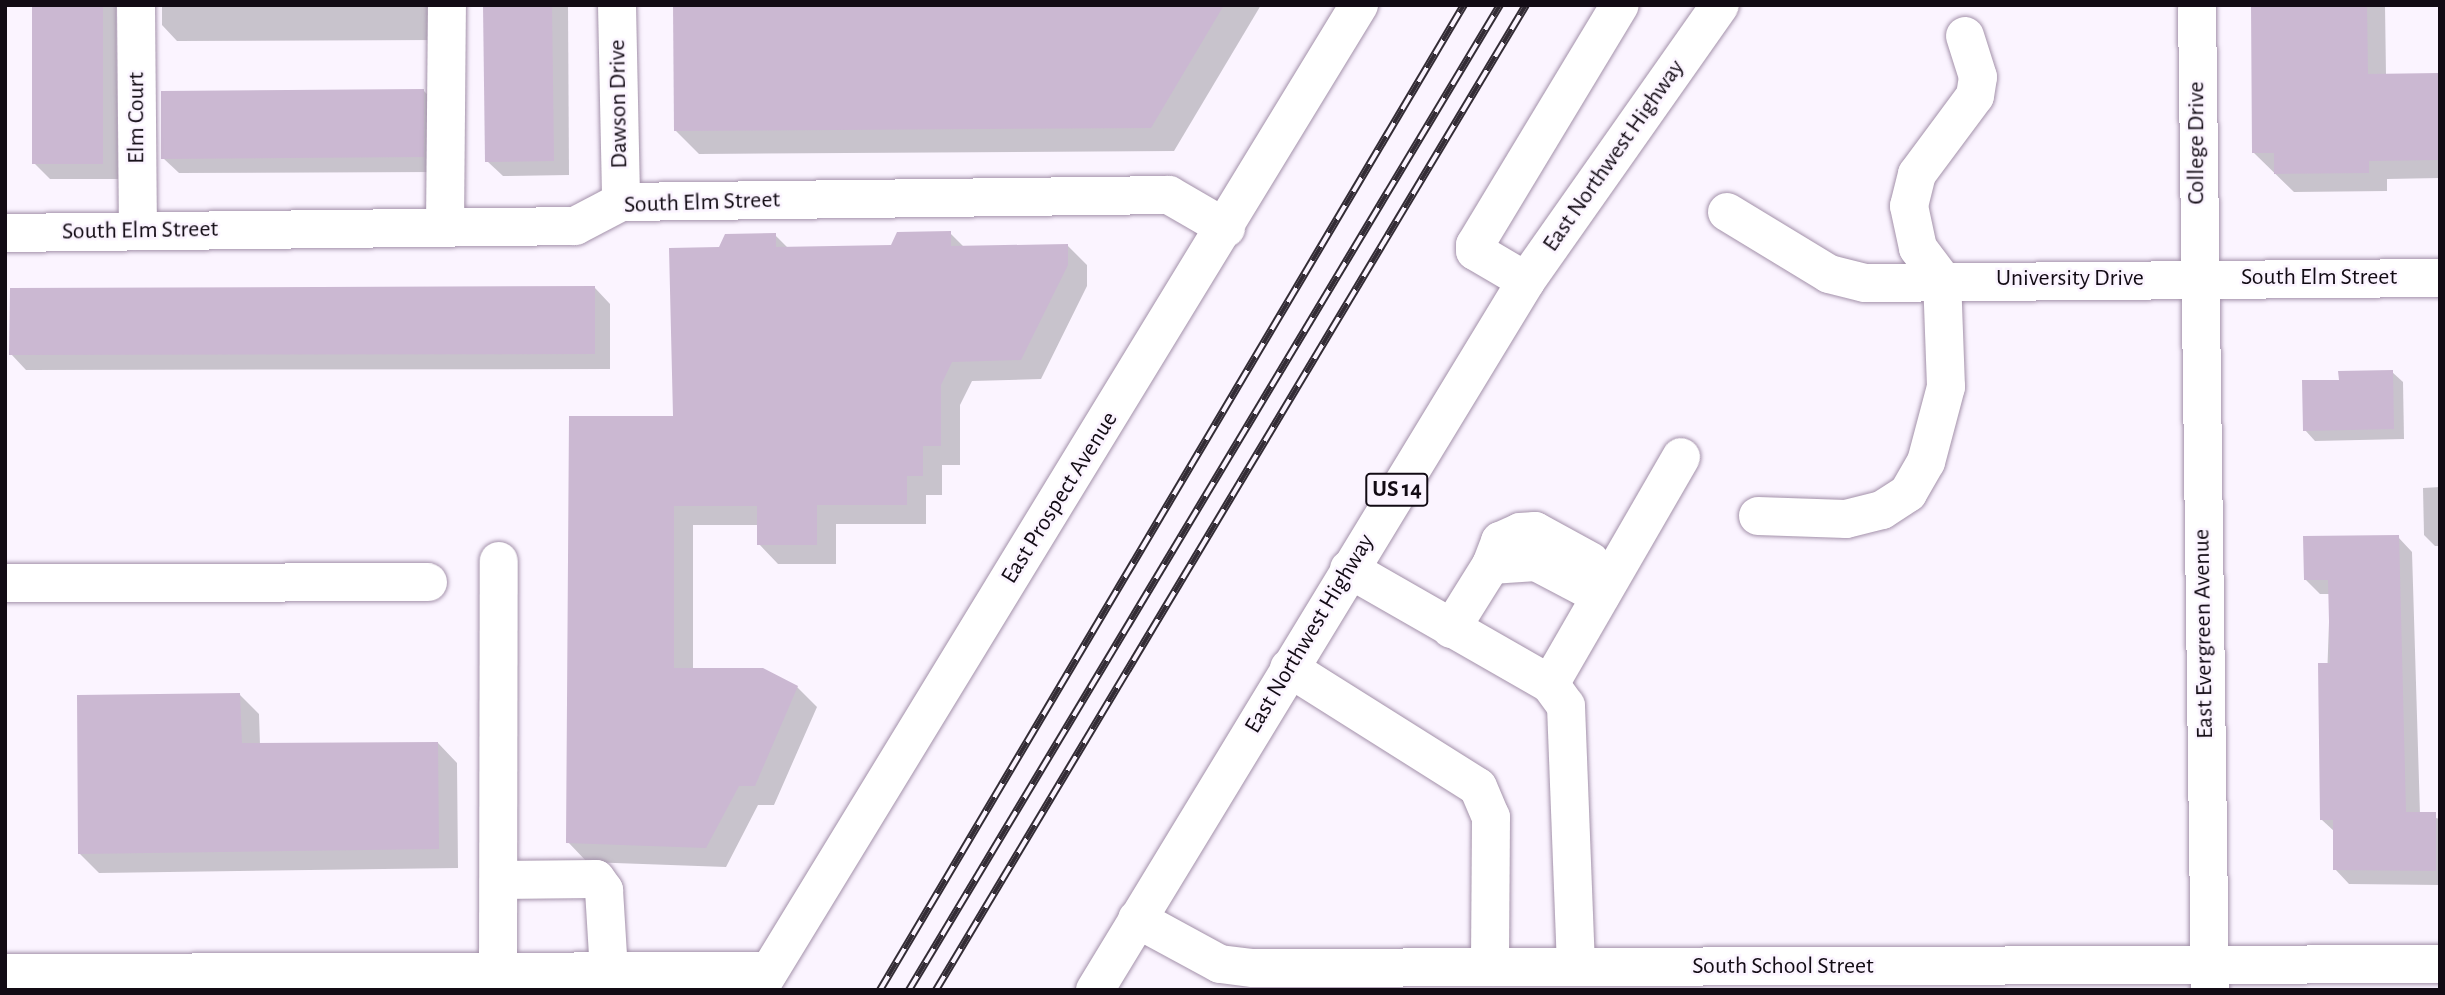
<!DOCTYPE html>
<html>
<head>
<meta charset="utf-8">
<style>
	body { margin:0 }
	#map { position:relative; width:2445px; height:995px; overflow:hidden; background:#fbf4ff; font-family:"Alegreya Sans",sans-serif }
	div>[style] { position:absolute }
	.shadow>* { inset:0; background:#0003 }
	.building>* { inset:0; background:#cbb8d2 }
	.roads { filter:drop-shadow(0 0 2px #a391aa) drop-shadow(0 0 2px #a391aa) }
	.minor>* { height:38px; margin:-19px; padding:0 19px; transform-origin:19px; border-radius:19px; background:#fff }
	.major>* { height:38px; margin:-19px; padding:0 19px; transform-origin:19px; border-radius:19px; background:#fff }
	.rail>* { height:8px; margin-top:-4px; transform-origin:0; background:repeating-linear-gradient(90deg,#fbf4ff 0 16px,#332c35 0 32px); box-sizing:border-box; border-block:2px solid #332c35 }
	span { translate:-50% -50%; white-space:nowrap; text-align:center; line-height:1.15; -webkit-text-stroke:5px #fbf4ff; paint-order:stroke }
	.shield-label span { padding:2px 5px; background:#fbf4ff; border:2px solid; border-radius:5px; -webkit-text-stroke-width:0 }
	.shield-label { font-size:23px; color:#120b14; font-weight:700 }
	.street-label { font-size:24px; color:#120b14 }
	.frame { position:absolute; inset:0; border:7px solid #120b14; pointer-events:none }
</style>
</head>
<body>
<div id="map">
	<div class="shadow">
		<i style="clip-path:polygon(33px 5px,116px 5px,118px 179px,50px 179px,34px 163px)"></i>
		<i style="clip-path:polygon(162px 5px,439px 5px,439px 40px,177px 41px,162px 25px)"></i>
		<i style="clip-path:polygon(486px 5px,568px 5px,569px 175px,503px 176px,487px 161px)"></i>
		<i style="clip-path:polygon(675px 5px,1261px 5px,1174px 151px,699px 154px,676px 131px)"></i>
		<i style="clip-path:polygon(2253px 5px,2385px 5px,2386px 75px,2440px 75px,2440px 178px,2387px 179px,2387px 191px,2294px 192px,2254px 153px)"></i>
		<i style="clip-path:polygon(424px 91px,439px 107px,439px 172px,179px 173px,163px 158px)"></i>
		<i style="clip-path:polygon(950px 233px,965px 248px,1067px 245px,1087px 265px,1087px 286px,1041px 379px,972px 381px,960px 405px,960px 465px,942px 465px,942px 495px,926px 495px,926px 524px,836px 524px,836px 564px,778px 564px,759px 544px,759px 525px,693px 525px,693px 669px,797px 687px,817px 707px,774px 805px,758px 805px,726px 867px,587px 862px,568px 842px,720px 249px,775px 235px,788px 248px,892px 246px)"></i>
		<i style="clip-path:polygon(595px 288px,610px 304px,610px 369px,26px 370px,11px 354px)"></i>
		<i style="clip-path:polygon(2392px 372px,2403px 382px,2404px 439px,2315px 441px,2305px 430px,2341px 382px)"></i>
		<i style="clip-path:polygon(2440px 487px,2440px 546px,2435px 546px,2424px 535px,2423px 488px)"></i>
		<i style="clip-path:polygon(2398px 537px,2412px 552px,2420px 814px,2440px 819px,2440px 885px,2349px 884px,2335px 869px,2335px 832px,2322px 820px,2330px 594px,2320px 594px,2305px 579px)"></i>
		<i style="clip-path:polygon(239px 694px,259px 714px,260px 745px,438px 743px,457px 763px,458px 868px,99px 873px,80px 854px)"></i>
	</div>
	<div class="building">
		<i style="clip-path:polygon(32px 5px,103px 5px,103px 164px,32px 164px)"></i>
		<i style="clip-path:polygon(483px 5px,552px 5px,554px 161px,485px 162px)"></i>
		<i style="clip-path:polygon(673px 5px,1224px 5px,1151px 128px,674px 131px)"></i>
		<i style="clip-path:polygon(2251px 5px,2367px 5px,2368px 74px,2440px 73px,2440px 160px,2369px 161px,2369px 173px,2274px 174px,2274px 153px,2252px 153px)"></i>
		<i style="clip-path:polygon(424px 89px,424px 157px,161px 159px,161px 91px)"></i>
		<i style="clip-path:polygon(951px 231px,951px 246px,1068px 244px,1068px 265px,1021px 360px,952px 362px,941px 385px,941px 446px,923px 446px,923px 476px,907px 476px,907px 505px,817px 505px,817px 545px,757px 545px,757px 506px,674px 506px,674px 668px,763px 668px,798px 686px,755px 786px,739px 786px,706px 848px,566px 843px,569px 416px,673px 416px,669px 248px,719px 247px,725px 234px,776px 233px,776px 247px,891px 245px,897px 232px)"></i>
		<i style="clip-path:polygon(595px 286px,595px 354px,9px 355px,10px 288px)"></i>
		<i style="clip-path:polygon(2393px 370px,2394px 429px,2303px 431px,2302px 380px,2339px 380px,2338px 371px)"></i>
		<i style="clip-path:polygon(2399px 535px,2406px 812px,2436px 812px,2436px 871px,2333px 870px,2333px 820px,2320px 820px,2318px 663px,2330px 663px,2328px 580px,2304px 580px,2303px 536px)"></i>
		<i style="clip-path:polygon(240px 693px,242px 743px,438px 742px,439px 849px,78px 854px,77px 695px)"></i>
	</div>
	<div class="roads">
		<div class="minor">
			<i style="left:136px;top:5px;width:226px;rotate:89.5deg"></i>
			<i style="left:617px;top:5px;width:197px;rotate:88.8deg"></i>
			<i style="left:2197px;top:8px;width:982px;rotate:89.24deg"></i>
			<i style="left:1727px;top:212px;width:119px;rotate:31.3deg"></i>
			<i style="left:1829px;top:274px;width:37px;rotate:14deg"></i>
			<i style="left:1865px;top:283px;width:575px;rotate:-0.5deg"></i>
			<i style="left:445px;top:227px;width:222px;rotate:-89.5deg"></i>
			<i style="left:5px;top:233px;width:570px;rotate:-0.7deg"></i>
			<i style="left:575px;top:226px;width:52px;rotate:-27.6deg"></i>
			<i style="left:621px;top:202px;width:548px;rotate:-0.73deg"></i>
			<i style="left:1169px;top:195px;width:66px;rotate:30.1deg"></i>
			<i style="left:1526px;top:281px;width:59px;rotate:-149.5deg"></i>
			<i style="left:1475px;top:251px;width:6px;rotate:-90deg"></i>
			<i style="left:1475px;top:245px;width:280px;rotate:-58.9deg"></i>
			<i style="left:1758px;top:516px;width:88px;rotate:2deg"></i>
			<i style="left:1846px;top:519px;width:37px;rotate:-14deg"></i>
			<i style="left:1882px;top:510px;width:31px;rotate:-33deg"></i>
			<i style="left:1908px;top:493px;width:36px;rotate:-60deg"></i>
			<i style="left:1926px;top:462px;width:78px;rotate:-75.1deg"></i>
			<i style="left:1946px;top:387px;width:107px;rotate:-92.1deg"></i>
			<i style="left:1942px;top:280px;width:40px;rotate:-127deg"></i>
			<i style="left:1918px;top:248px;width:43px;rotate:-102.1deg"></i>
			<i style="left:1909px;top:206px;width:33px;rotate:-76deg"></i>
			<i style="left:1917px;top:174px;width:97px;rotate:-53.4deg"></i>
			<i style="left:1975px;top:96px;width:19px;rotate:-81deg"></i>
			<i style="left:1978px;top:77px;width:43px;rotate:-107.6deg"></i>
			<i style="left:1491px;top:565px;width:26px;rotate:-69deg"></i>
			<i style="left:1500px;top:541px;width:22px;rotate:-24deg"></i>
			<i style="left:1520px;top:532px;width:15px;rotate:-4deg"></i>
			<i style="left:1535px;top:531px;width:63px;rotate:28.6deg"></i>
			<i style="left:1349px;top:569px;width:232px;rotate:29.8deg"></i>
			<i style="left:1550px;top:684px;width:27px;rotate:54deg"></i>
			<i style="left:1566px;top:706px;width:261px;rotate:87.8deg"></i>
			<i style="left:5px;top:583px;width:423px;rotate:-0.1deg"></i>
			<i style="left:1451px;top:629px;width:75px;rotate:-58deg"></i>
			<i style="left:1491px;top:565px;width:45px;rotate:-3.8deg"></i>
			<i style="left:1536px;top:562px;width:73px;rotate:27.6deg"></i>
			<i style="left:1289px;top:668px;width:223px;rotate:32.2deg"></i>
			<i style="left:1478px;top:787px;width:33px;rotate:67deg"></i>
			<i style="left:1491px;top:817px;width:150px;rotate:90.4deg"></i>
			<i style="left:1550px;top:684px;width:262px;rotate:-60deg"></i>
			<i style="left:499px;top:880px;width:97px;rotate:-0.6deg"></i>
			<i style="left:596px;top:879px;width:14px;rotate:54deg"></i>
			<i style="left:604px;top:890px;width:82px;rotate:86.5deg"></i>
			<i style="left:1137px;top:919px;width:94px;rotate:28.5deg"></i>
			<i style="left:1220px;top:964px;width:33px;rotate:7deg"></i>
			<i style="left:1253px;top:968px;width:1187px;rotate:-0.19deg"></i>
			<i style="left:498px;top:972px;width:411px;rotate:-89.9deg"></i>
			<i style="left:5px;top:973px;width:764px;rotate:-0.15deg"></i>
			<i style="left:758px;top:990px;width:1154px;rotate:-58.61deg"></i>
		</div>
		<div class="major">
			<i style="left:1095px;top:990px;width:830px;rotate:-58.7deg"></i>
			<i style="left:1526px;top:281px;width:337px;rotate:-54.9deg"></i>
		</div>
	</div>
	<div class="rail">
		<i style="left:880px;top:990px;width:1145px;rotate:-59.34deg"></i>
		<i style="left:909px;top:990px;width:1149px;rotate:-59.04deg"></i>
		<i style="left:936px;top:990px;width:1148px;rotate:-59.08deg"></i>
	</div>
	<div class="shield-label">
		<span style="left:1397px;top:490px">US 14</span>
	</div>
	<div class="street-label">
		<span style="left:619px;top:104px;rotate:-91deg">Dawson Drive</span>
		<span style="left:137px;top:118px;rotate:-90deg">Elm Court</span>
		<span style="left:2197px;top:143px;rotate:-90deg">College Drive</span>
		<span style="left:1614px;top:156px;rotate:-55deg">East Northwest Highway</span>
		<span style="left:702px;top:203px;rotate:-2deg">South Elm Street</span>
		<span style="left:140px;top:231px;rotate:-1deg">South Elm Street</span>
		<span style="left:2319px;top:278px">South Elm Street</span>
		<span style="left:2070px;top:279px">University Drive</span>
		<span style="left:1060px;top:498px;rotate:-58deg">East Prospect Avenue</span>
		<span style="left:1310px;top:634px;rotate:-59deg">East Northwest Highway</span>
		<span style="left:2204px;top:634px;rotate:-91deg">East Evergreen Avenue</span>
		<span style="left:1783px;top:967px">South School Street</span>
	</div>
	<div class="frame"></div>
</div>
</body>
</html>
